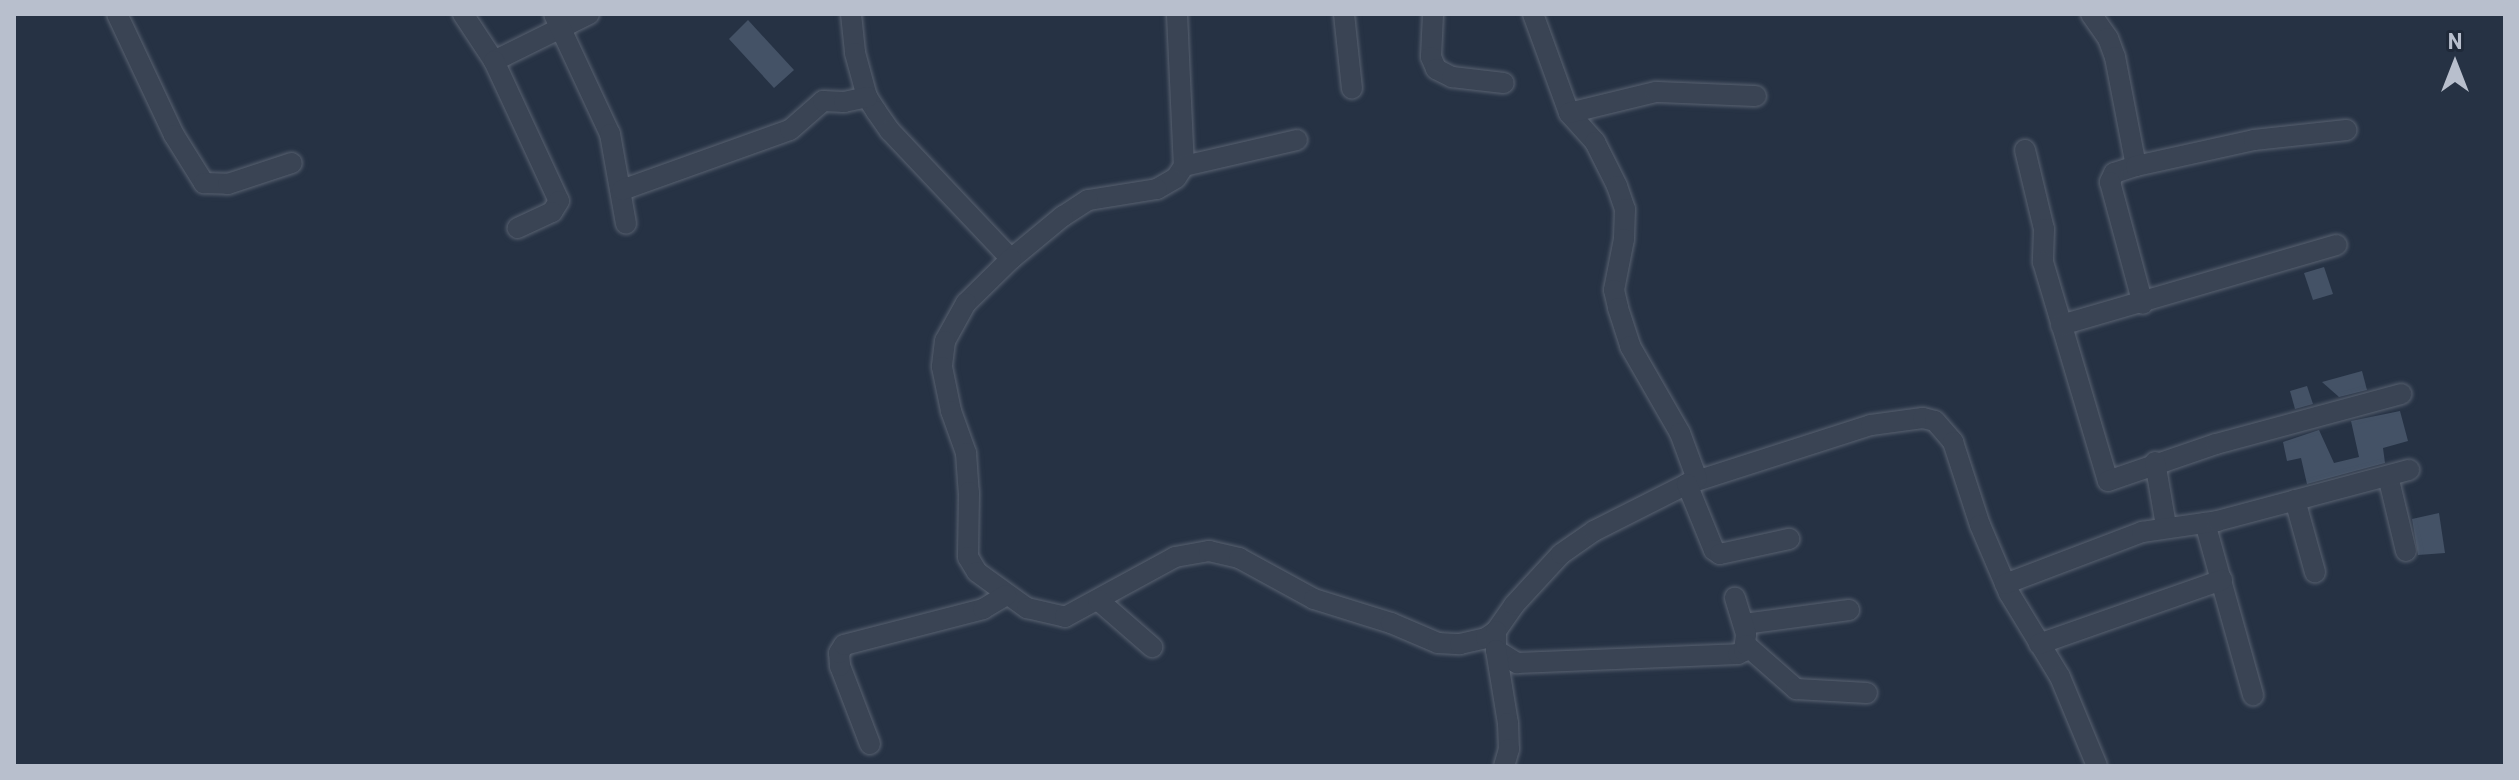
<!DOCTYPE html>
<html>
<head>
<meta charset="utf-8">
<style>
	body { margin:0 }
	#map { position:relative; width:2519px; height:780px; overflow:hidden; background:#263244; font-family:Barlow,sans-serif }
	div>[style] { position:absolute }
	.building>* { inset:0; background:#445266 }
	.roads { filter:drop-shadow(0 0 2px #596271) drop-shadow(0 0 2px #596271) }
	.minor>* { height:20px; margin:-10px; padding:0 10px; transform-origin:10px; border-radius:10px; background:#3a4454 }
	span { translate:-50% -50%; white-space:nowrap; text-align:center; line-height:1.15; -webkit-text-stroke:6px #1f2939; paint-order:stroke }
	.frame { position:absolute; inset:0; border:16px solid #b8bfcd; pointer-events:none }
	.north { position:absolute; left:2415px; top:24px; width:80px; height:80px; -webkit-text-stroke:6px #1f2939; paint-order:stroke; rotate:0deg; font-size:22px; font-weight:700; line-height:32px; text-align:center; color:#b8bfcd }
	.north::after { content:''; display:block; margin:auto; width:28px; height:36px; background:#b8bfcd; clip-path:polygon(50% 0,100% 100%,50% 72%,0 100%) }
</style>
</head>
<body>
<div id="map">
	<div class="building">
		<i style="clip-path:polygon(748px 20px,794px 70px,774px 88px,729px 39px)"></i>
		<i style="clip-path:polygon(2324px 267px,2333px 294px,2313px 300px,2304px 273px)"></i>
		<i style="clip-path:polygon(2362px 371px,2367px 390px,2339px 397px,2322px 382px)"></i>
		<i style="clip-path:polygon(2307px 386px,2313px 404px,2295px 409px,2290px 391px)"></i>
		<i style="clip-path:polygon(2400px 411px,2408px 441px,2383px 448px,2385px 463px,2307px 484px,2301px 458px,2287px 461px,2283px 442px,2319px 430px,2334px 463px,2359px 457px,2351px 421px)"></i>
		<i style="clip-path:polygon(2439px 513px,2445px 553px,2418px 555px,2412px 519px)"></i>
	</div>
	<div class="roads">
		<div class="minor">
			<i style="left:117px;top:14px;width:134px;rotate:64.8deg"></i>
			<i style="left:174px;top:135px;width:57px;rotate:58deg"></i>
			<i style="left:204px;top:183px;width:24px;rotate:2deg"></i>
			<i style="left:228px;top:184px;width:67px;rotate:-18.2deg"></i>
			<i style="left:463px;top:14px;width:56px;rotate:56.6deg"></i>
			<i style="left:494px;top:61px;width:106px;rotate:-26.3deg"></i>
			<i style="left:554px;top:14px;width:132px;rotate:65deg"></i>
			<i style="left:610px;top:134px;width:91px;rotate:79.9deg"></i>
			<i style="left:851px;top:14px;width:39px;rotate:84deg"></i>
			<i style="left:855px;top:53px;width:46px;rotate:74.7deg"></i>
			<i style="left:867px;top:97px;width:17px;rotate:57deg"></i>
			<i style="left:876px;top:111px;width:24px;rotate:55deg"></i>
			<i style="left:890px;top:131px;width:176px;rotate:46.6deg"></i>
			<i style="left:1177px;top:14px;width:152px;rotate:87.4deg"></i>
			<i style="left:1184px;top:166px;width:14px;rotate:124deg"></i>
			<i style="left:1176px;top:178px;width:22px;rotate:150deg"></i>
			<i style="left:1157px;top:189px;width:70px;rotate:170.9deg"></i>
			<i style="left:1088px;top:200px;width:30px;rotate:147deg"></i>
			<i style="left:1063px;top:216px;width:67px;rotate:140.4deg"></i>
			<i style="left:1011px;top:259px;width:63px;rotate:135.6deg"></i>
			<i style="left:966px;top:303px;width:43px;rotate:118.9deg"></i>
			<i style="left:945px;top:341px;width:26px;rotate:97deg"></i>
			<i style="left:942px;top:367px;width:45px;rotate:78.4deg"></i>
			<i style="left:951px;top:411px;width:45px;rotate:70.3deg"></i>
			<i style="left:966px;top:453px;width:39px;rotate:86deg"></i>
			<i style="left:969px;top:492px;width:65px;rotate:90.9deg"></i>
			<i style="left:968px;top:557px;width:17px;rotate:59deg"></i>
			<i style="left:977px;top:572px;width:62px;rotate:35.8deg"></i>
			<i style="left:1027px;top:608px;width:39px;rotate:13deg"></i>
			<i style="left:1065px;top:617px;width:125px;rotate:-28.6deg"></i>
			<i style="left:1175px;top:557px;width:35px;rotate:-10deg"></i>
			<i style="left:1209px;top:551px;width:31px;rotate:13deg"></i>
			<i style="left:1239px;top:558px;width:85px;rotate:28.7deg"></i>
			<i style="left:1314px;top:599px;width:81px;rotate:17.3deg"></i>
			<i style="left:1391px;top:623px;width:51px;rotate:23.1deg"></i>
			<i style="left:1438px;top:643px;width:22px;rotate:3deg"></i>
			<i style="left:1460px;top:644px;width:27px;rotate:-13deg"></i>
			<i style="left:1486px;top:638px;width:12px;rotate:-35deg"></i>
			<i style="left:1496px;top:631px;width:32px;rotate:-55deg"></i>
			<i style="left:1514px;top:605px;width:69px;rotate:-47.3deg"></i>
			<i style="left:1561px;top:554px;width:40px;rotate:-34.9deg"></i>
			<i style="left:1594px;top:531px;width:104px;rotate:-26.8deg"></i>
			<i style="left:1687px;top:484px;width:193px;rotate:-17.8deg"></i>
			<i style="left:1871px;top:425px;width:52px;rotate:-7.7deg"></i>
			<i style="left:1923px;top:418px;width:12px;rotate:14deg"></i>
			<i style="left:1935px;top:421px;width:28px;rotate:49deg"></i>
			<i style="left:1953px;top:442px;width:87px;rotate:72deg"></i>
			<i style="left:1980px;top:525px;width:74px;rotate:66.9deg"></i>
			<i style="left:2009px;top:593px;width:98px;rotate:58.7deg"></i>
			<i style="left:2060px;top:677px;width:96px;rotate:67.4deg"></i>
			<i style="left:1344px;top:14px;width:75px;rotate:83.9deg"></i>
			<i style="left:1433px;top:14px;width:43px;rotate:92.7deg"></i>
			<i style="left:1431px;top:57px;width:13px;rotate:67deg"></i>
			<i style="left:1436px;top:69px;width:18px;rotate:27deg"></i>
			<i style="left:1452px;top:77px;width:52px;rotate:6.6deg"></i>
			<i style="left:1533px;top:14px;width:105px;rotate:70deg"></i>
			<i style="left:1569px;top:113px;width:39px;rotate:48deg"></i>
			<i style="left:1595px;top:142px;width:49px;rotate:63.4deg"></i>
			<i style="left:1617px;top:186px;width:24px;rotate:71deg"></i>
			<i style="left:1625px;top:209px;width:30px;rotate:92deg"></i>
			<i style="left:1624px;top:239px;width:52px;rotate:101.1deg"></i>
			<i style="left:1614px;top:290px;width:18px;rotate:77deg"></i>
			<i style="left:1618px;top:308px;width:40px;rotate:72deg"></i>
			<i style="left:1630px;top:346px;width:100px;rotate:60.1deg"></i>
			<i style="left:1680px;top:433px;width:49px;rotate:69.7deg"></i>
			<i style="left:2091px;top:14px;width:29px;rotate:55deg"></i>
			<i style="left:2108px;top:38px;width:20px;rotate:70deg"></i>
			<i style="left:2115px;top:57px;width:111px;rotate:79.1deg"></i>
			<i style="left:2136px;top:166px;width:23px;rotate:162deg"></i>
			<i style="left:2114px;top:173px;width:10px;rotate:114deg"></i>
			<i style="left:2110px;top:182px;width:126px;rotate:74.9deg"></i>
			<i style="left:494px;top:61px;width:154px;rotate:65.1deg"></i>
			<i style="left:559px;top:201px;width:13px;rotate:122deg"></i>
			<i style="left:552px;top:212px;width:38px;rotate:155deg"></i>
			<i style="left:1569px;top:113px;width:89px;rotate:-13.6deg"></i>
			<i style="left:1656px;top:92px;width:100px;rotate:2.3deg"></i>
			<i style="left:2025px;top:150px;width:81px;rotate:76.5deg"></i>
			<i style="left:2044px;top:229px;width:33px;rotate:92deg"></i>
			<i style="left:2043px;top:262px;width:228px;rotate:73.5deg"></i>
			<i style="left:2108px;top:481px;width:114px;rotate:-18.9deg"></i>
			<i style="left:2216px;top:444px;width:192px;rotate:-15.1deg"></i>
			<i style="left:1184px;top:166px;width:116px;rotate:-13deg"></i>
			<i style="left:2136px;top:166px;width:121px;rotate:-12.4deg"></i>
			<i style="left:2254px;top:140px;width:93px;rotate:-6.2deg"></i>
			<i style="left:622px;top:190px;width:178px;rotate:-19.7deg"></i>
			<i style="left:790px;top:130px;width:44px;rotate:-41.3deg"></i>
			<i style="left:823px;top:101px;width:21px;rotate:3deg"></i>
			<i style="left:844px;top:102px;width:24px;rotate:-12deg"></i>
			<i style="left:2061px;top:325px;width:287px;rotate:-16.2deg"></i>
			<i style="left:2155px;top:462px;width:65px;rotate:80.2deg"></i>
			<i style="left:2388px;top:476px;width:77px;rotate:76.5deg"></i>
			<i style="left:1687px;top:484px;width:71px;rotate:67.8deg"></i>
			<i style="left:1714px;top:550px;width:7px;rotate:34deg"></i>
			<i style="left:1720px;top:554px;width:71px;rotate:-12.3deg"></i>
			<i style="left:2295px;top:500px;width:75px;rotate:74.5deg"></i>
			<i style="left:2205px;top:523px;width:179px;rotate:74.4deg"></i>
			<i style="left:2005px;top:584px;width:147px;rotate:-20.8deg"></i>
			<i style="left:2142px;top:532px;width:76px;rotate:-8.3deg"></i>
			<i style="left:2217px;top:521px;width:199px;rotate:-14.9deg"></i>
			<i style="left:1098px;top:600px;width:72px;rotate:41deg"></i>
			<i style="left:1744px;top:624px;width:106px;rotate:-7.6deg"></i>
			<i style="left:1496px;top:631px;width:19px;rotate:90deg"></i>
			<i style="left:1496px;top:650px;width:25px;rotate:32deg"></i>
			<i style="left:1517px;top:663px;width:221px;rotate:-2.3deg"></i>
			<i style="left:1738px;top:654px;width:7px;rotate:-27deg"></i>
			<i style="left:1744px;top:651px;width:17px;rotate:-83deg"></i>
			<i style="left:1746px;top:634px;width:38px;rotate:-107deg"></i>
			<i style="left:2039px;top:644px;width:194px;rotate:-19.3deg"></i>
			<i style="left:1746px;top:645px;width:67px;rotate:41.3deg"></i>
			<i style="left:1796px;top:689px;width:71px;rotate:3.2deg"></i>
			<i style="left:1496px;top:650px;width:74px;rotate:80.7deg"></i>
			<i style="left:1508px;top:723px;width:26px;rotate:88deg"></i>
			<i style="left:1509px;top:749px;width:18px;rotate:106deg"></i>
			<i style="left:870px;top:744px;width:84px;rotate:-111deg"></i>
			<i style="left:840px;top:666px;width:13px;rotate:-94deg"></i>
			<i style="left:839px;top:653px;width:9px;rotate:-58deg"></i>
			<i style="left:844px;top:645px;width:144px;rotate:-14.5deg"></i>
			<i style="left:983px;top:609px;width:27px;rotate:-31deg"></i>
		</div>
	</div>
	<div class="frame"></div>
	<div class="north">N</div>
</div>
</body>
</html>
